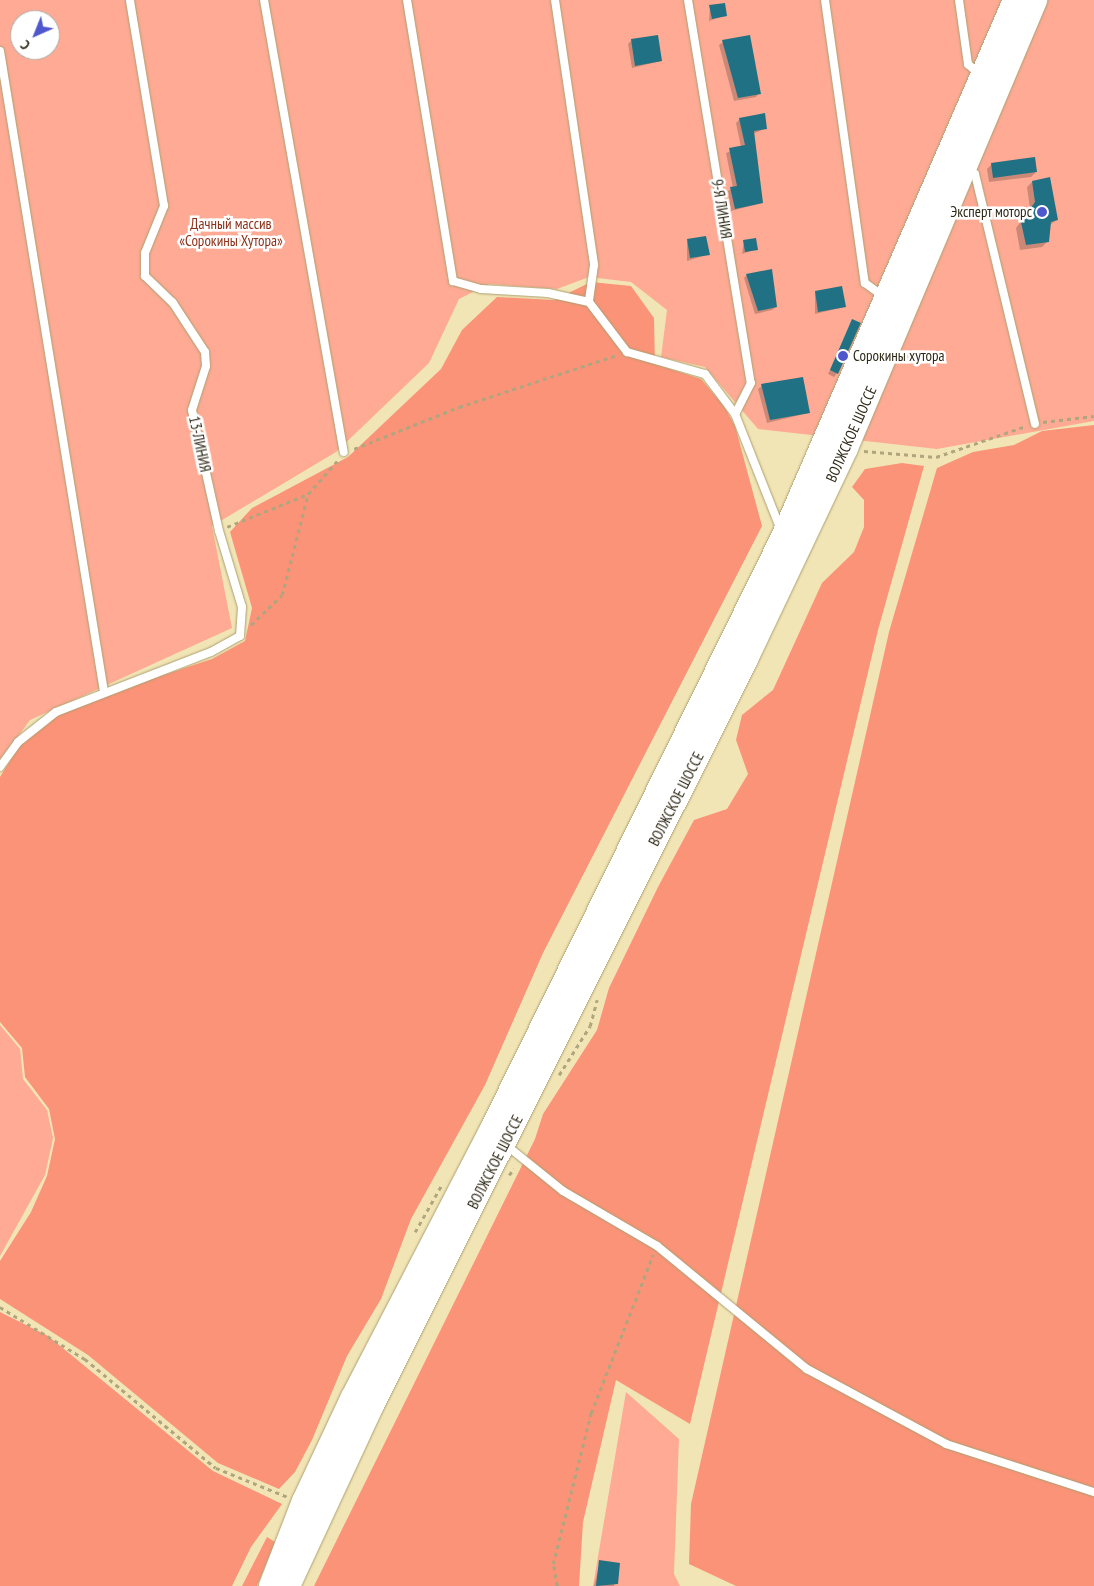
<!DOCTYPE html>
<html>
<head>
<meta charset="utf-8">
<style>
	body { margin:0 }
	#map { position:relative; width:1094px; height:1586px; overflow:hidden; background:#f2e5b5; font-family:"PT Sans Narrow",sans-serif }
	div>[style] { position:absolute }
	.green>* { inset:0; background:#feaa94 }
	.forest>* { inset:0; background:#fb9378 }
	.shadow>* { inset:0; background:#0003 }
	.building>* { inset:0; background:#207183 }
	.path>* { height:2.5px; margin-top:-1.25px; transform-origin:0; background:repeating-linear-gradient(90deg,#afa57f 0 4px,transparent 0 8px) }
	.roads { filter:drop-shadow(0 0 1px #aca071) drop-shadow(0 0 1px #aca071) }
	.lane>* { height:8px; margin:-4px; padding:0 4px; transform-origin:4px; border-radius:4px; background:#fff }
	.primary>* { height:24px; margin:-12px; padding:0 12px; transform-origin:12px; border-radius:12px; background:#fff }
	.dots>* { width:14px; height:14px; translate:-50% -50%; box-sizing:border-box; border:2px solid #fff; border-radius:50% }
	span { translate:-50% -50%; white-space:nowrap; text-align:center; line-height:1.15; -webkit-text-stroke:5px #fff; paint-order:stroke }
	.street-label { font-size:15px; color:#2d2816 }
	.poi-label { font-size:15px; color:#2d2816 }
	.right { translate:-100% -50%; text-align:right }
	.left { translate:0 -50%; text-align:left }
	.park-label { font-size:15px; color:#8c3119 }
	.north { position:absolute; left:10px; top:10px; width:50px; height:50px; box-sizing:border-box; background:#fff; border:1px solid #aba9a2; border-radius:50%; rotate:224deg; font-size:14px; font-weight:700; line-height:20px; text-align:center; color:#2d2816 }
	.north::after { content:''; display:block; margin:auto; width:18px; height:22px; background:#4f57cd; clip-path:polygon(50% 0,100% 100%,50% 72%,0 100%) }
</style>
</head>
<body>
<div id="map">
	<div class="green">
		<i style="clip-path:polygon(evenodd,0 0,1094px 0,1094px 421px,937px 449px,758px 429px,705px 367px,661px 357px,667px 310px,631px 282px,589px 277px,557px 289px,489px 284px,459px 299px,429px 363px,336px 452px,212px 526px,232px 628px,30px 720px,0 761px,0 0,20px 20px,50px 20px,50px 50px,20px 50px,20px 20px)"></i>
		<i style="clip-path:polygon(0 1025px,20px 1049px,23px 1079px,47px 1110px,53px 1138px,45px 1175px,0 1256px)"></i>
		<i style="clip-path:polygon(626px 1392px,679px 1439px,674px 1574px,680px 1586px,593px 1586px)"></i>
	</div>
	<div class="forest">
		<i style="clip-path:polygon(591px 282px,631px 286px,654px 318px,655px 364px,701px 379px,724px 406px,735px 426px,762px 526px,543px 953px,485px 1085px,411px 1219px,381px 1299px,347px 1356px,312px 1440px,295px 1472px,279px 1489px,218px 1463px,88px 1355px,0 1299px,0 1261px,31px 1212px,47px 1176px,55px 1139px,49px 1109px,25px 1077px,22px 1048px,0 1022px,0 777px,18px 748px,56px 717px,106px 694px,212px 659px,245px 641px,252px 608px,230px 532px,252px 508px,348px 457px,441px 369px,462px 330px,497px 297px,554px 300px)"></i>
		<i style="clip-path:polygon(1094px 425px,1094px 1586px,736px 1586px,689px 1564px,691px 1504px,889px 632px,937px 468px,973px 452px,1014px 445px,1042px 431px)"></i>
		<i style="clip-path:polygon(902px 463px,924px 466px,878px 630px,690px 1424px,616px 1380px,583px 1522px,579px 1586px,314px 1586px,535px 1139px,543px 1114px,597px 1030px,609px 988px,658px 887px,694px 820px,727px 809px,748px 774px,736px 740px,742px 715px,773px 690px,822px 583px,854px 552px,864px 527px,864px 500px,852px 487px,865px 469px)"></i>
		<i style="clip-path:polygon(0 1312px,48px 1336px,213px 1471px,282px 1504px,251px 1547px,232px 1586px,0 1586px)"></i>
		<i style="clip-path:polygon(267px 1537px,275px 1542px,257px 1586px,242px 1586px)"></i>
	</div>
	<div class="shadow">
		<i style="clip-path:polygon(710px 7px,726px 15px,709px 21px)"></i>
		<i style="clip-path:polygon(632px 40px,661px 61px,632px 68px,628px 44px)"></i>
		<i style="clip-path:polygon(723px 42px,759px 93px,756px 97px,734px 101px,719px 45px)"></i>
		<i style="clip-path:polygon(740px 119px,766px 128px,753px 134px,762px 203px,731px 211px,728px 191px,733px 188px,726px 153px,741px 147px,736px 123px)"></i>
		<i style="clip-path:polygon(992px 164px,1036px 172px,1031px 177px,989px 182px,987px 169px)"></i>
		<i style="clip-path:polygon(1032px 182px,1056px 220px,1049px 226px,1048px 241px,1042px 247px,1020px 250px,1016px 228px,1030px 209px,1027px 187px)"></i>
		<i style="clip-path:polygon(687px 241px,709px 254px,687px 261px)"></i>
		<i style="clip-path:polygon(744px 241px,756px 249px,742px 254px)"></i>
		<i style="clip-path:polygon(747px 275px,776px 307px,772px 310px,755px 314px,744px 278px)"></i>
		<i style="clip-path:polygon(815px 292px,844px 307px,815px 314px)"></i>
		<i style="clip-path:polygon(853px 320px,837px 373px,834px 377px,828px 374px)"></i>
		<i style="clip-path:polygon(762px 386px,808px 413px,767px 423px,758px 389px)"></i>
		<i style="clip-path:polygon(600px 1562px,619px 1564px,614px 1586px,594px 1586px)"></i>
	</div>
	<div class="building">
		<i style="clip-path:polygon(725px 3px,727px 16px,712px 19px,709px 5px)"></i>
		<i style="clip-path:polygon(658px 35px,662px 61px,635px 66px,631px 39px)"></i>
		<i style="clip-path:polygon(750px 35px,761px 94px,738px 98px,722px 40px)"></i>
		<i style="clip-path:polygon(765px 113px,767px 129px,754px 131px,763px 203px,735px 209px,730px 187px,737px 186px,729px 148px,745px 145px,739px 118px)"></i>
		<i style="clip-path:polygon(1035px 157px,1037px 172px,993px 178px,991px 163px)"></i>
		<i style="clip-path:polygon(1050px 177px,1058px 220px,1051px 222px,1049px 242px,1026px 245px,1021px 222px,1035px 202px,1032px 181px)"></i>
		<i style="clip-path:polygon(706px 236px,710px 255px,690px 258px,687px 239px)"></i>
		<i style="clip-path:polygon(756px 238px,758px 250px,745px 252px,743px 240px)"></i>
		<i style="clip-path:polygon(772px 269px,777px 307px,758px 311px,746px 274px)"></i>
		<i style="clip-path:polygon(842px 286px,846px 307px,818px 312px,815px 291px)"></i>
		<i style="clip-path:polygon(852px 319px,861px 323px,838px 374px,830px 370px)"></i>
		<i style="clip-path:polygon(803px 377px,810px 413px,770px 420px,761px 384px)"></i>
		<i style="clip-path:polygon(599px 1560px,620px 1563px,618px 1584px,596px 1586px)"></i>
	</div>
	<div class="path">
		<i style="left:1043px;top:422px;width:51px;rotate:-6.7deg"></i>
		<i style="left:354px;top:449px;width:113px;rotate:-21.8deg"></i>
		<i style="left:459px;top:407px;width:166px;rotate:-18.2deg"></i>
		<i style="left:864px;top:451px;width:72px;rotate:4.8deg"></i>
		<i style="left:936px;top:457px;width:95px;rotate:-19deg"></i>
		<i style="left:227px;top:527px;width:87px;rotate:-22.2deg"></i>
		<i style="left:251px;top:625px;width:43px;rotate:-44.1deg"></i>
		<i style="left:282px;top:595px;width:104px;rotate:-75.6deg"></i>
		<i style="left:308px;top:494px;width:45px;rotate:-48.6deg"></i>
		<i style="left:559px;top:1075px;width:58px;rotate:-57.7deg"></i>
		<i style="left:590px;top:1026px;width:27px;rotate:-75deg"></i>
		<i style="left:509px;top:1175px;width:8px;rotate:-50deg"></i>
		<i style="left:415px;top:1232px;width:53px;rotate:-60.5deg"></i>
		<i style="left:0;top:1307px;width:100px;rotate:31.5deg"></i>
		<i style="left:85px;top:1359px;width:170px;rotate:39.8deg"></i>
		<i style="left:216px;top:1468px;width:78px;rotate:21.9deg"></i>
		<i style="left:557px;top:1586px;width:22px;rotate:-100deg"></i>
		<i style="left:553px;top:1564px;width:156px;rotate:-75.9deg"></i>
		<i style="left:591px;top:1413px;width:170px;rotate:-68.6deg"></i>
	</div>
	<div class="roads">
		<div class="lane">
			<i style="left:264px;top:0;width:459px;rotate:80deg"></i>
			<i style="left:407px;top:0;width:285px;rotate:80.7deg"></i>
			<i style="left:453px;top:281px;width:29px;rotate:16deg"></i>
			<i style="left:481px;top:289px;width:67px;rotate:3.4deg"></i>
			<i style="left:548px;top:293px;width:42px;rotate:12.4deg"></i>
			<i style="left:589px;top:302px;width:63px;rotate:52.8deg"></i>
			<i style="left:627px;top:352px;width:81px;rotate:15.8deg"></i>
			<i style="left:705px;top:374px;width:50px;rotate:53.1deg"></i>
			<i style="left:735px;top:414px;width:125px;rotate:68.4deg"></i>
			<i style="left:555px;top:0;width:268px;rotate:81.6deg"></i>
			<i style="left:594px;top:265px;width:37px;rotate:98deg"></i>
			<i style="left:688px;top:0;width:388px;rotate:80.7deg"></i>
			<i style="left:751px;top:383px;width:35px;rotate:117deg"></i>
			<i style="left:825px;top:0;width:286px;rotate:82deg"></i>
			<i style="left:865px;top:283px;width:22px;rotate:36deg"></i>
			<i style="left:959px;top:0;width:65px;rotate:82deg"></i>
			<i style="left:968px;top:64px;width:16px;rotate:43deg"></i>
			<i style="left:0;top:51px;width:649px;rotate:80.78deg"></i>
			<i style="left:968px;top:168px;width:9px;rotate:41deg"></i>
			<i style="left:975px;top:174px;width:257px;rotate:76.5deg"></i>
			<i style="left:0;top:767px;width:31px;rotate:-54deg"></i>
			<i style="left:18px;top:742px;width:48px;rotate:-38.3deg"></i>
			<i style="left:56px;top:712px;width:166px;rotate:-21.2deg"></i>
			<i style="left:211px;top:652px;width:33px;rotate:-29deg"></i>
			<i style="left:240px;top:636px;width:29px;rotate:-86deg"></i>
			<i style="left:242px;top:607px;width:79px;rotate:-106.8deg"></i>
			<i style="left:219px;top:531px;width:124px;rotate:-102.6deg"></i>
			<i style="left:192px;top:410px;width:46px;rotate:-72.3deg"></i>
			<i style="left:206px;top:366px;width:14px;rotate:-94deg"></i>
			<i style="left:205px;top:352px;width:59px;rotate:-123.1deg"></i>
			<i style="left:173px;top:303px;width:39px;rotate:-136deg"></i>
			<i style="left:145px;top:276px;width:23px;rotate:-90deg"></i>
			<i style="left:145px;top:253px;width:51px;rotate:-68deg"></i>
			<i style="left:164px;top:206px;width:209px;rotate:-99.4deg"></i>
			<i style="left:506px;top:1145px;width:73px;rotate:38.9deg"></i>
			<i style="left:563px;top:1191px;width:109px;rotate:30.3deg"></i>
			<i style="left:657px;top:1246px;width:194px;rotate:39.4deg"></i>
			<i style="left:807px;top:1369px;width:158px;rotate:28.3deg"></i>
			<i style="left:946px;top:1444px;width:156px;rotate:18deg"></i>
		</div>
		<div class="primary">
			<i style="left:271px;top:1586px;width:91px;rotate:-68.8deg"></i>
			<i style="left:304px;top:1501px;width:115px;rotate:-64.8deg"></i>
			<i style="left:353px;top:1397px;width:302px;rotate:-62.6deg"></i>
			<i style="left:492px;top:1129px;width:660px;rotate:-63.82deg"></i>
			<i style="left:783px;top:537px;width:585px;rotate:-66.63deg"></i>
			<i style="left:288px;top:1586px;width:200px;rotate:-65.1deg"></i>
			<i style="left:372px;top:1405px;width:835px;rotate:-63.37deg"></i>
			<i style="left:746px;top:659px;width:233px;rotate:-64.6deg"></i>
			<i style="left:846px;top:448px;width:486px;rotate:-67.1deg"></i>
		</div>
	</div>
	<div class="dots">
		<i style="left:1042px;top:212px;background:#4f57cd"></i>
		<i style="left:843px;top:356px;background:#4f57cd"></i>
	</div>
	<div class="street-label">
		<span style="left:722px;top:209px;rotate:81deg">9-Я ЛИНИЯ</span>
		<span style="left:851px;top:434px;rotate:-66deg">ВОЛЖСКОЕ ШОССЕ</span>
		<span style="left:200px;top:444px;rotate:78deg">13-ЛИНИЯ</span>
		<span style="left:676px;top:799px;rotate:-63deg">ВОЛЖСКОЕ ШОССЕ</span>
		<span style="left:495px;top:1162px;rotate:-63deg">ВОЛЖСКОЕ ШОССЕ</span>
	</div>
	<div class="poi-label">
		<span class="right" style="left:1032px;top:212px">Эксперт моторс</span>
		<span class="left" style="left:853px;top:356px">Сорокины хутора</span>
	</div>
	<div class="park-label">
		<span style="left:231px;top:232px">Дачный массив<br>«Сорокины Хутора»</span>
	</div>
	<div class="north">С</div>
</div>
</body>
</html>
